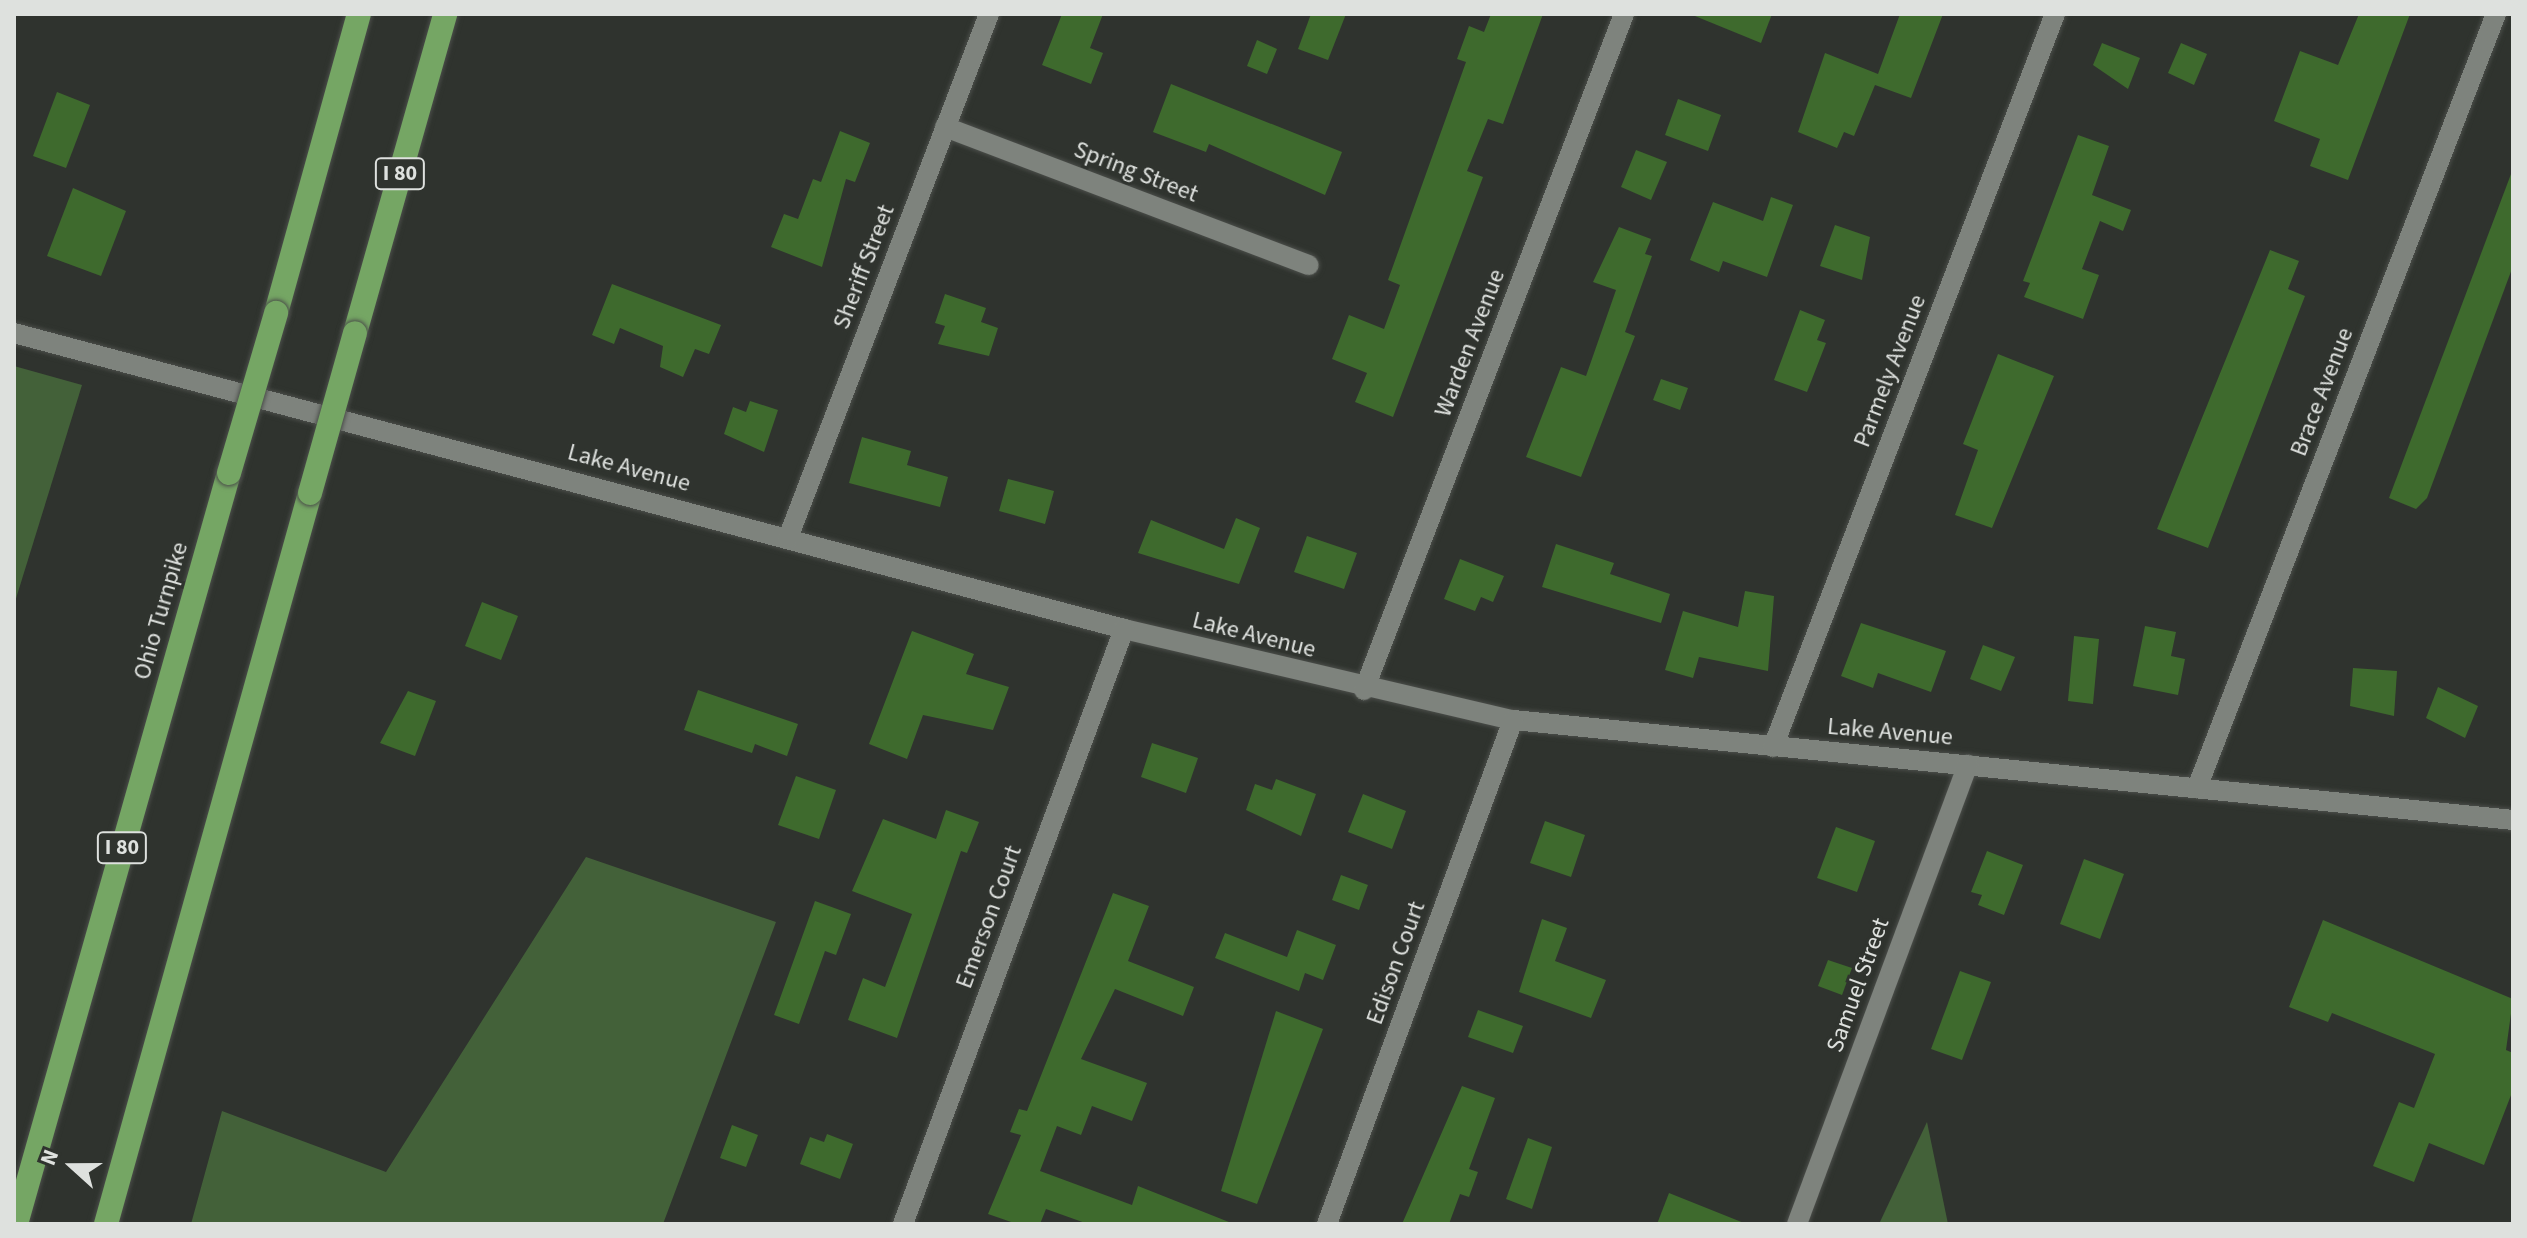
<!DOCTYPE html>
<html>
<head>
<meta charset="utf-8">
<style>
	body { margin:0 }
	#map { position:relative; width:2527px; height:1238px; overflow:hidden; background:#2f332e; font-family:"Source Sans 3",sans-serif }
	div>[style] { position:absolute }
	.green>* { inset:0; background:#436139 }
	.building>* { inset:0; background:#3e6a2d }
	.roads { filter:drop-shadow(0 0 2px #4b4e4a) drop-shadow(0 0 2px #4b4e4a) }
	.minor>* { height:20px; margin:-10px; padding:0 10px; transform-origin:10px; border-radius:10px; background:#7e837d }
	.highway>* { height:24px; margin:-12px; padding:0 12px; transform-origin:12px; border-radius:12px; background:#75a664 }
	.bridges { filter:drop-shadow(0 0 2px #4b4e4a) drop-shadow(0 0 2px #4b4e4a) }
	.highway-bridge>* { height:24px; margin:-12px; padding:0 12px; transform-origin:12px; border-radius:12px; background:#75a664 }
	span { translate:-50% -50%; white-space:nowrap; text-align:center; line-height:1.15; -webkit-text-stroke:6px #2f332e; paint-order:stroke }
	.shield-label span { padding:2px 6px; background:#2f332e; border:2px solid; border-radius:6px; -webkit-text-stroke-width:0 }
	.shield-label { font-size:22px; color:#dee1de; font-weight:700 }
	.street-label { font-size:24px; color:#dee1de }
	.frame { position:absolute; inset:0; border:16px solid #dee1de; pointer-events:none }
	.north { position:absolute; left:32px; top:1126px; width:80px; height:80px; -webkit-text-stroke:6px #2f332e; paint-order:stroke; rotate:291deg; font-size:22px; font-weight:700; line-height:32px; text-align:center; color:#dee1de }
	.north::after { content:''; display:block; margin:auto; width:28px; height:36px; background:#dee1de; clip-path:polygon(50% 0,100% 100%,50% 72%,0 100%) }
</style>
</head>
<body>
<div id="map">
	<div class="green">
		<i style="clip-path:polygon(14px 366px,82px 385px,14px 605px)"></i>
		<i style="clip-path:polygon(586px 857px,776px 922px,663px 1224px,191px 1224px,222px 1111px,386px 1172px)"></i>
		<i style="clip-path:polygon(1927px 1122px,1948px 1224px,1879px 1224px)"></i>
	</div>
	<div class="building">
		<i style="clip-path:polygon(1062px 14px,1103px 14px,1090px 48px,1103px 53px,1091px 84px,1042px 65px)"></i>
		<i style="clip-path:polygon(1311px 14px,1346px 14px,1328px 60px,1298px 49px)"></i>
		<i style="clip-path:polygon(1491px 14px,1543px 14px,1503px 124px,1488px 119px,1467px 171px,1483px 177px,1393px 417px,1355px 402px,1367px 373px,1332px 359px,1349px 315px,1384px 329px,1400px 285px,1388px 280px,1466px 62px,1457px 59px,1469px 26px,1484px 32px)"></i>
		<i style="clip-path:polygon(1690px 14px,1772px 14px,1761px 43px)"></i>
		<i style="clip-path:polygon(1900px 14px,1943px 14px,1911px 98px,1875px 85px,1854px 136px,1844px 132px,1837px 148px,1798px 132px,1825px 53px,1878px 74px)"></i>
		<i style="clip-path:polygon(2359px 14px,2410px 14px,2348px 180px,2310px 166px,2320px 139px,2274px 121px,2300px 51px,2338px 65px)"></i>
		<i style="clip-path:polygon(1257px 40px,1277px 49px,1267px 74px,1247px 66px)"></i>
		<i style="clip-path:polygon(2102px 43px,2140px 58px,2128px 89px,2093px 65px)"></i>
		<i style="clip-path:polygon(2181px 43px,2207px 54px,2194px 85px,2168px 73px)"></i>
		<i style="clip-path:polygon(1171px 84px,1342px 152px,1325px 195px,1209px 144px,1206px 152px,1153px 132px)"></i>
		<i style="clip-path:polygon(57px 92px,90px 105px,66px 168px,33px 156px)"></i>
		<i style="clip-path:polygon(1678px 99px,1721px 115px,1708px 151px,1665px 135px)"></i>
		<i style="clip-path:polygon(840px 131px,870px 143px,855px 182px,846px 179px,822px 267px,771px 247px,784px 214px,798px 219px,813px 179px,821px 182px)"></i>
		<i style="clip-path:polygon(2078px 135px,2109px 146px,2092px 195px,2131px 210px,2123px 231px,2100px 221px,2082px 269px,2099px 275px,2083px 319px,2024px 297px,2030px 283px,2023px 281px)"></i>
		<i style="clip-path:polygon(1636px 150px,1667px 162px,1651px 200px,1621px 187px)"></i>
		<i style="clip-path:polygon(2511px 174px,2513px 266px,2427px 498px,2416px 509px,2389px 498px)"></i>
		<i style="clip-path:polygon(73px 188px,126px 211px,101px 276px,47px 256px)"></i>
		<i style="clip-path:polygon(1771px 197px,1793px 205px,1767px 277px,1723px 261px,1719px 272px,1690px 260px,1713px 202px,1763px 221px)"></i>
		<i style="clip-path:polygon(1835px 225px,1870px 237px,1862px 280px,1820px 266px)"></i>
		<i style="clip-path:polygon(1619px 227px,1651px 239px,1645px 254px,1652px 256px,1625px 332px,1635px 336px,1581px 477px,1526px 457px,1561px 367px,1586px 376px,1616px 290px,1593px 282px)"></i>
		<i style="clip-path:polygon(2270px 250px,2299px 261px,2288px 289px,2305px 296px,2208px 548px,2157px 529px)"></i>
		<i style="clip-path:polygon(612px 284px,721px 325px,709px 354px,695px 349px,683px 377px,660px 367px,663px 346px,620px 328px,614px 344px,592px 335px)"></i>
		<i style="clip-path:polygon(945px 294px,986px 308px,981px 322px,998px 328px,989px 356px,938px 344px,945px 326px,935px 323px)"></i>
		<i style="clip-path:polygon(1800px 310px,1825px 320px,1817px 340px,1826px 343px,1807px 392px,1774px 380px)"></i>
		<i style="clip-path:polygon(1998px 354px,2054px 376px,1992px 528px,1955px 515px,1978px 450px,1963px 444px)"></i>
		<i style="clip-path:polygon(1661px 379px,1688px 388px,1680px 410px,1653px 400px)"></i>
		<i style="clip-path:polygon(750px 401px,778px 410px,764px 452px,724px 434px,733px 407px,746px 412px)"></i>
		<i style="clip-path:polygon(862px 437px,911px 451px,907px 465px,948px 477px,940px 507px,849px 483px)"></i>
		<i style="clip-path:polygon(1008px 479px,1054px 491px,1045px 524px,999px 511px)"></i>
		<i style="clip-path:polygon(1236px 518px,1260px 528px,1239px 584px,1138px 553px,1151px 520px,1224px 549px)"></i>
		<i style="clip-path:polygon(1307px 536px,1357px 553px,1344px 589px,1294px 572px)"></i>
		<i style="clip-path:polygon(1556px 544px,1614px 563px,1610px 574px,1670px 594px,1661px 623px,1542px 587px)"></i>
		<i style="clip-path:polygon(1460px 559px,1504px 576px,1493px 602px,1481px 597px,1475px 611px,1444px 599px)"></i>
		<i style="clip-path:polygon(1745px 591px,1774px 596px,1768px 671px,1699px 657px,1693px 678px,1665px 670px,1683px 611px,1738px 627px)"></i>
		<i style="clip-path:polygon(482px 602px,518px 616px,501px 660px,465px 646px)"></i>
		<i style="clip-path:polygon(1861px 623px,1946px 651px,1931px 692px,1878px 673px,1873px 688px,1841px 676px)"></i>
		<i style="clip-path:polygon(2145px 626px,2176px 632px,2171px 656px,2185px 659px,2178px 695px,2133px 686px)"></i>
		<i style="clip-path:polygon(912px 631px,974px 654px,966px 674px,1009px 687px,993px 730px,923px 715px,907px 759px,869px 744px)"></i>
		<i style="clip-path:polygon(2074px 636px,2099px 639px,2093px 704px,2068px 701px)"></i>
		<i style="clip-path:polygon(1983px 645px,2015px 657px,2001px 691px,1970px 679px)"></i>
		<i style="clip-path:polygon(2353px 668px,2397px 671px,2394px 716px,2350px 706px)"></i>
		<i style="clip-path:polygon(2438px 687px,2478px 706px,2465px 738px,2426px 718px)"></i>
		<i style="clip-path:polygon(698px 690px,798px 724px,787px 756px,755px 744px,752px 753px,684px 730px)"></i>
		<i style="clip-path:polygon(408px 691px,436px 701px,415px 756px,380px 743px)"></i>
		<i style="clip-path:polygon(1152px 743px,1198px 758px,1186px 793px,1141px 777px)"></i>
		<i style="clip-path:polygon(796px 776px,836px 790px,819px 839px,778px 825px)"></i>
		<i style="clip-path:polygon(1276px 779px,1316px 794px,1301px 836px,1246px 810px,1255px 784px,1272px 790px)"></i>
		<i style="clip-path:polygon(1363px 794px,1406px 811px,1392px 849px,1348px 832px)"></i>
		<i style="clip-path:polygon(946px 810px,979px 822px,967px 853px,961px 851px,897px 1038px,848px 1020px,863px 978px,885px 987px,912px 914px,852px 891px,883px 819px,936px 839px)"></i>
		<i style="clip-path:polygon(1545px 821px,1585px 835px,1571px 877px,1530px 863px)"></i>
		<i style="clip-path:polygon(1836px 827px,1875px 841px,1857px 892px,1817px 878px)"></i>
		<i style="clip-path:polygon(1987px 851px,2023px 865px,2004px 915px,1978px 905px,1982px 895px,1971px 892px)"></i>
		<i style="clip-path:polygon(2084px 859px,2124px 874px,2100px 939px,2060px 924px)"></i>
		<i style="clip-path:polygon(1341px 875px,1368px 885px,1359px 910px,1332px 900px)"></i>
		<i style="clip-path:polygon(1113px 893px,1149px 906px,1128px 961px,1194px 987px,1183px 1016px,1115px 989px,1081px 1059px,1147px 1083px,1132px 1121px,1092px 1106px,1081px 1135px,1057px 1126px,1040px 1171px,1132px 1205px,1138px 1186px,1234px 1224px,1088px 1224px,1046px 1209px,1040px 1224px,1017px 1224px,988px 1214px,1021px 1135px,1010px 1132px,1019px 1109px,1027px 1111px)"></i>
		<i style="clip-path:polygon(815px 901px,851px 914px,836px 955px,825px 951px,799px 1024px,774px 1015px)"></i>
		<i style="clip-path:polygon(1542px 919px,1567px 928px,1555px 961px,1606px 980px,1591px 1018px,1519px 992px)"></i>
		<i style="clip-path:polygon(2323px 920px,2513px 999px,2506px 1050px,2513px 1053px,2513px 1090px,2484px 1165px,2429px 1143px,2414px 1182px,2373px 1166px,2399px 1102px,2414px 1108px,2435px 1054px,2332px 1013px,2328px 1022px,2289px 1007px)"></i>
		<i style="clip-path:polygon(1297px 930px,1336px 945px,1323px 980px,1305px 973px,1299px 991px,1215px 958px,1225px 933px,1287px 957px)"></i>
		<i style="clip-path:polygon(1828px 960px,1852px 968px,1842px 995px,1818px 986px)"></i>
		<i style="clip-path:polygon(1960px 971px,1991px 982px,1962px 1060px,1931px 1049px)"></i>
		<i style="clip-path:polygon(1478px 1010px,1523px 1026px,1513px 1053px,1468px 1037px)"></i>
		<i style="clip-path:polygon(1276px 1011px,1323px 1029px,1257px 1204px,1221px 1191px)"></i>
		<i style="clip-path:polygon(1462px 1086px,1495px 1098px,1469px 1169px,1478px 1172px,1469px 1197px,1460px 1194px,1449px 1224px,1402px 1224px)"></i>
		<i style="clip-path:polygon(732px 1125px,758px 1135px,746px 1167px,720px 1158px)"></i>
		<i style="clip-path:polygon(827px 1134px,853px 1144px,840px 1179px,800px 1164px,810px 1137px,824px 1142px)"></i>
		<i style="clip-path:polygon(1528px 1138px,1552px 1147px,1532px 1209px,1506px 1199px)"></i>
		<i style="clip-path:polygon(1669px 1193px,1744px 1223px,1744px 1224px,1657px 1224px)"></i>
	</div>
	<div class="roads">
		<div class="minor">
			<i style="left:945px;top:127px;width:389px;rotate:20.8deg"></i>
			<i style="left:14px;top:333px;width:1149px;rotate:14.93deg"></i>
			<i style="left:1124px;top:629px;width:400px;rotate:13.2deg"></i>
			<i style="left:1513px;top:720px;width:1005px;rotate:5.71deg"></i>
			<i style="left:788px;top:538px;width:561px;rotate:-69.01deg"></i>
			<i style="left:1364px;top:690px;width:724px;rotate:-68.96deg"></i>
			<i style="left:1773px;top:747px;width:785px;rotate:-68.96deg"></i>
			<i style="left:2197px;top:788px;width:830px;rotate:-68.88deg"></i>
			<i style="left:903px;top:1224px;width:635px;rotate:-69.62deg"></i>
			<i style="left:1327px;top:1224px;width:537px;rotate:-69.74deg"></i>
			<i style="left:1797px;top:1224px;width:490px;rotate:-69.6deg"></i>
		</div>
		<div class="highway">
			<i style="left:276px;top:313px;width:310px;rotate:-74.5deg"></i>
			<i style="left:355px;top:333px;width:331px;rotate:-74.2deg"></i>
			<i style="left:16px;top:1224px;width:781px;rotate:-74.17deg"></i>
			<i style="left:106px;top:1224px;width:759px;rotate:-74.41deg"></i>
		</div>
	</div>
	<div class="bridges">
		<div class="highway-bridge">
			<i style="left:229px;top:473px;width:167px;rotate:-73.6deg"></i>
			<i style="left:310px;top:493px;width:166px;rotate:-74.3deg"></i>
		</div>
	</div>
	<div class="shield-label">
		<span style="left:400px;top:174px">I 80</span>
		<span style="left:122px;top:848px">I 80</span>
	</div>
	<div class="street-label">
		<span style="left:1136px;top:172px;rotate:21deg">Spring Street</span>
		<span style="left:864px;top:267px;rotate:-69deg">Sheriff Street</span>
		<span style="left:1470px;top:343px;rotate:-69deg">Warden Avenue</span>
		<span style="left:1890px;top:371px;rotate:-69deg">Parmely Avenue</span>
		<span style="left:2322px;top:392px;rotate:-69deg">Brace Avenue</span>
		<span style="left:629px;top:468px;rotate:15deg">Lake Avenue</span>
		<span style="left:161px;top:611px;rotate:-74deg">Ohio Turnpike</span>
		<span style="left:1254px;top:635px;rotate:14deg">Lake Avenue</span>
		<span style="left:1890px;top:732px;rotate:5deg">Lake Avenue</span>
		<span style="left:989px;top:917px;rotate:-70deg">Emerson Court</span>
		<span style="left:1396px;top:963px;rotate:-70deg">Edison Court</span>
		<span style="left:1858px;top:985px;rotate:-70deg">Samuel Street</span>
	</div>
	<div class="frame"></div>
	<div class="north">N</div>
</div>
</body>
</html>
